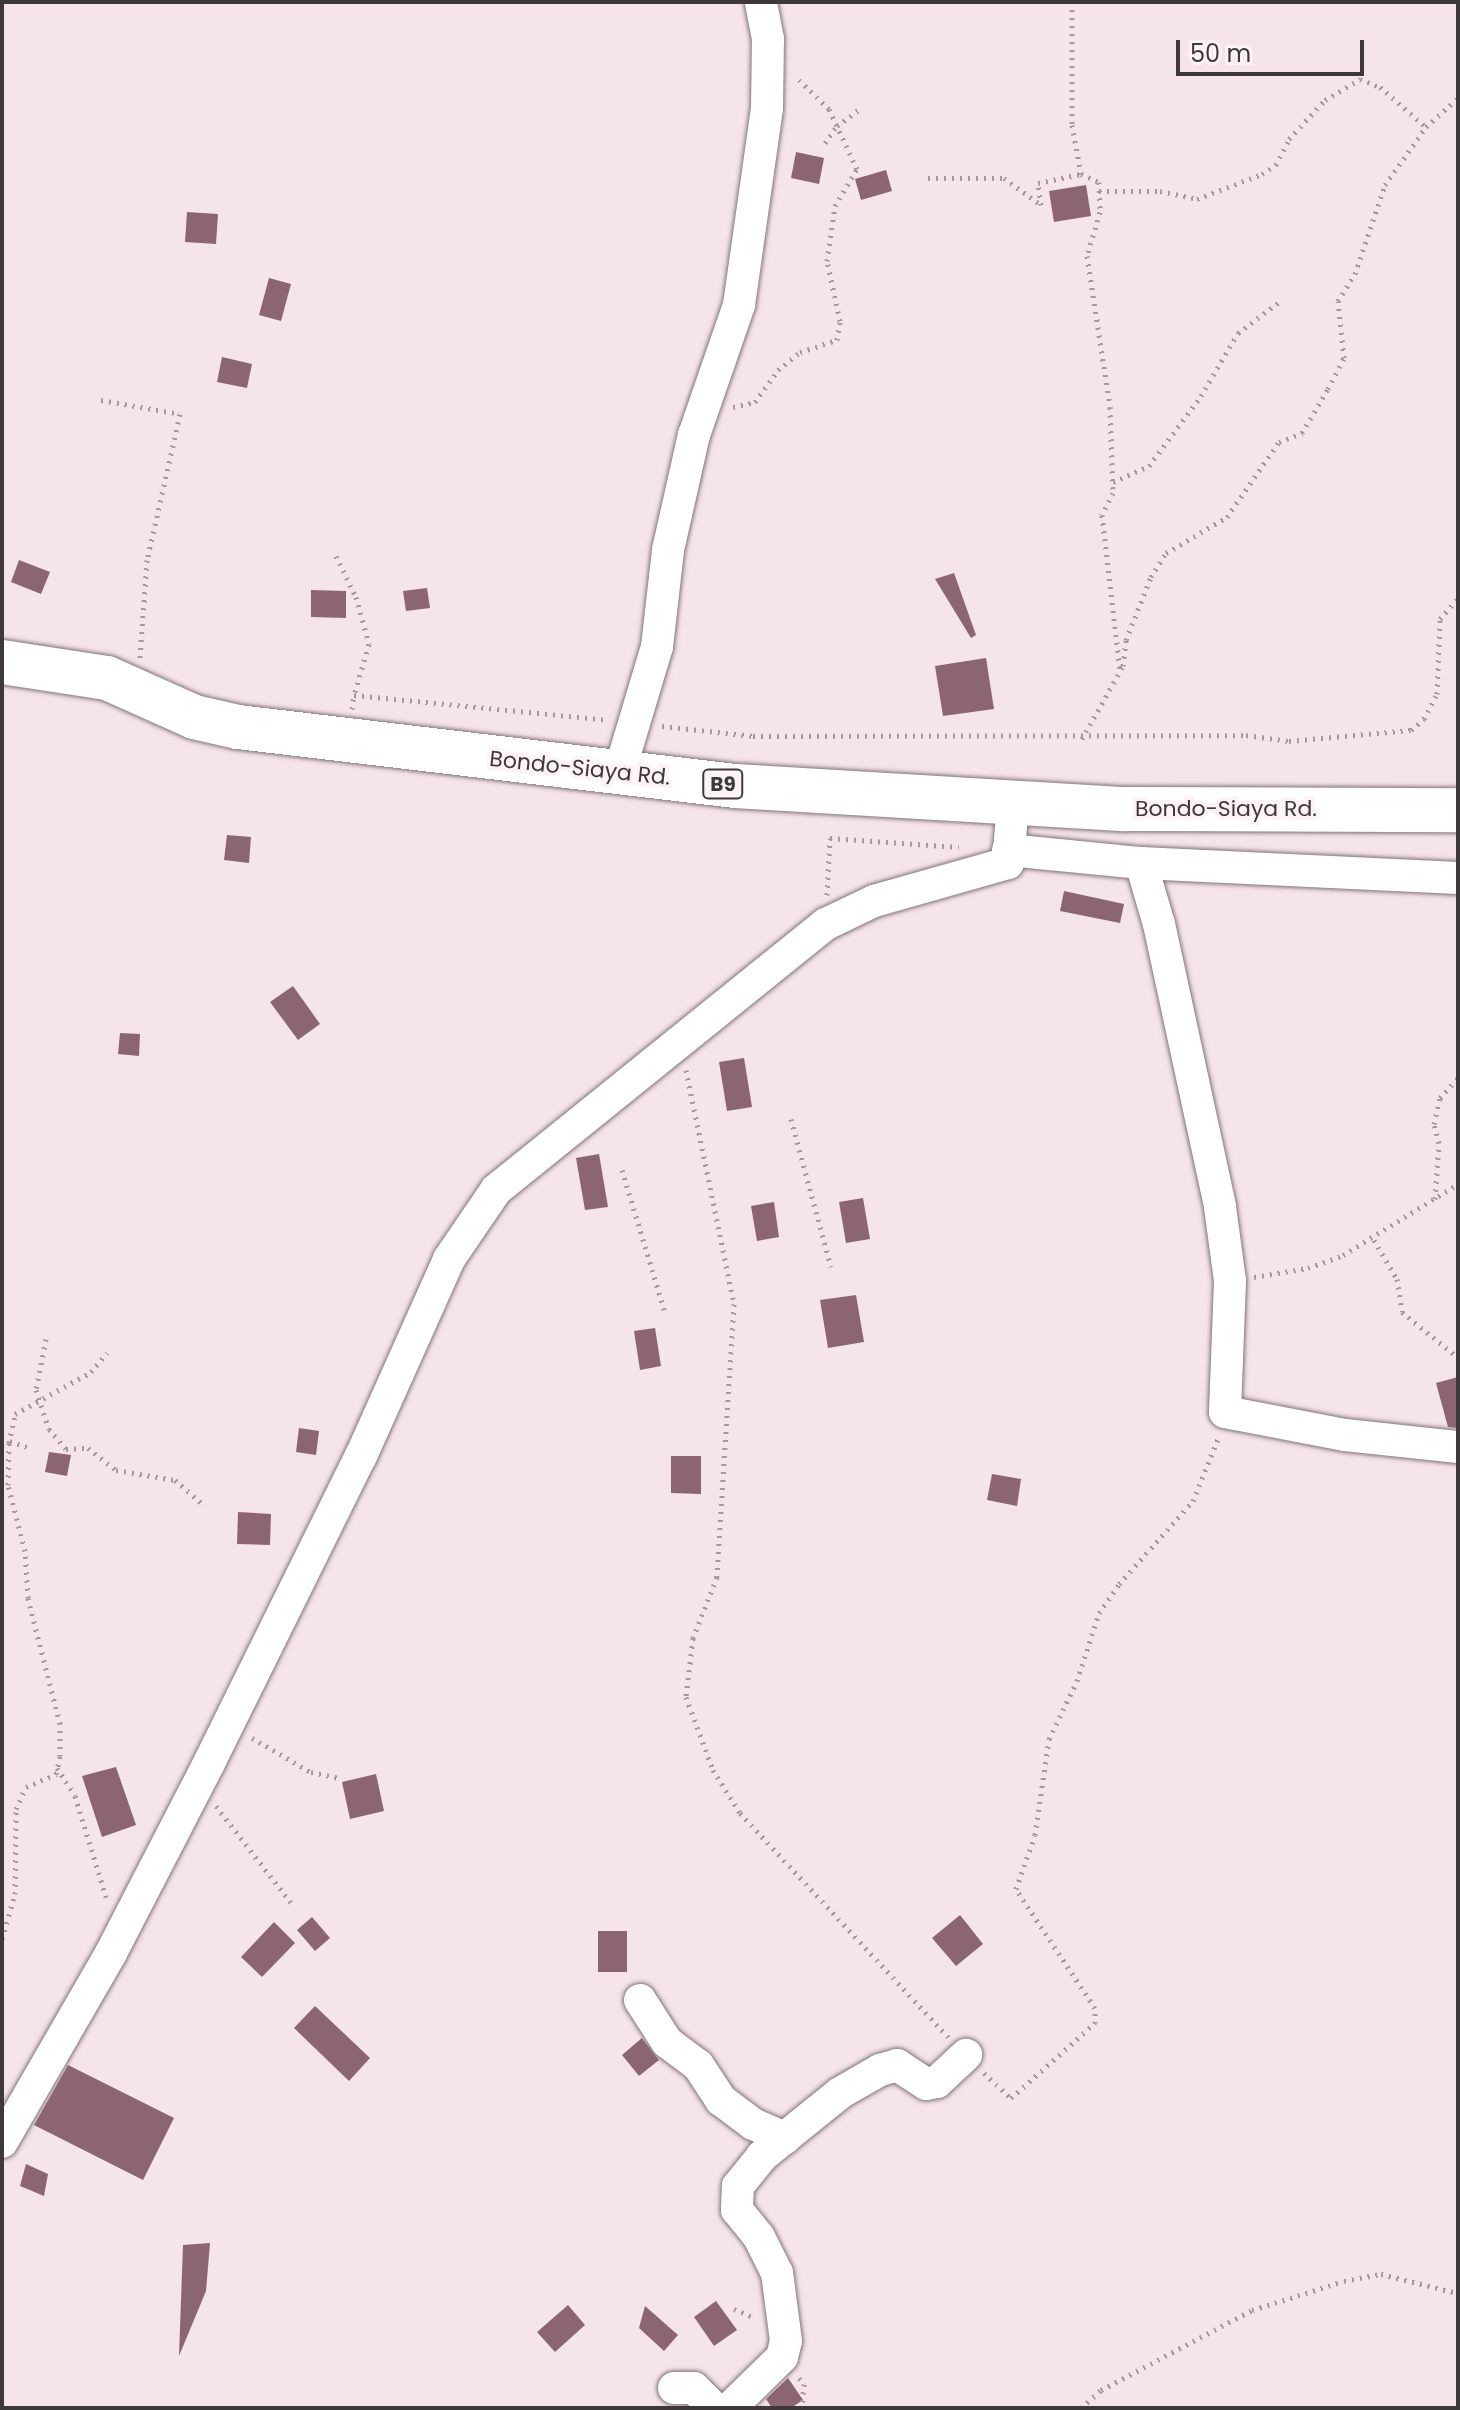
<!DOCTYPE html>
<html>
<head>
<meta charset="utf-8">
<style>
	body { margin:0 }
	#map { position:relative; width:1460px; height:2410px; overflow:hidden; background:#f5e4e9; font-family:Poppins,sans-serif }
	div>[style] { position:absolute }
	.building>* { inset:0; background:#8b6672 }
	.path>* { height:5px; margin-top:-2.5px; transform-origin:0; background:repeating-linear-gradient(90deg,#a5999c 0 2px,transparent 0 8px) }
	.roads { filter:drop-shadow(0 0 2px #837478) drop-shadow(0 0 2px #837478) }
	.minor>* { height:32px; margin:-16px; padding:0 16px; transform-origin:16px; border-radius:16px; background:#fff }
	.highway>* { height:44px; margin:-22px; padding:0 22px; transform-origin:22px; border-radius:22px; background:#fff }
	span { translate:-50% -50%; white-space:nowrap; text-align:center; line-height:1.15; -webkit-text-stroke:8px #fdf3f6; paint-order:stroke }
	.shield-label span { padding:2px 6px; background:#fdf3f6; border:2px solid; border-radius:6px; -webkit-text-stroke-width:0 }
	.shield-label { font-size:20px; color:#3e383a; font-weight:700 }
	.street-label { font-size:22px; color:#3e383a }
	.frame { position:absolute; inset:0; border:4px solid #3e383a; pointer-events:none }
	.scale { position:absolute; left:1176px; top:40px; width:188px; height:36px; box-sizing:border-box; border:4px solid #3e383a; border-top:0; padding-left:10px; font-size:24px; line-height:28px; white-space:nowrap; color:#3e383a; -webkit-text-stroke:6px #fdf3f6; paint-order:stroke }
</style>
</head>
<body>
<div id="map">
	<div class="building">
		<i style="clip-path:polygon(796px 152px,824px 158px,819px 184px,791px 178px)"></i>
		<i style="clip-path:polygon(886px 170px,892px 191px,861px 200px,855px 179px)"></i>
		<i style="clip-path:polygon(1086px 185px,1091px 216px,1054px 222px,1049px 191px)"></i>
		<i style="clip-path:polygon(187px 212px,218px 214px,216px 244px,185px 242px)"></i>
		<i style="clip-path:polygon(269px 278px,291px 284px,281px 321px,259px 315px)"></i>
		<i style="clip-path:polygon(222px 357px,252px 364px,247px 388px,217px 382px)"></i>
		<i style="clip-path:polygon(19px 560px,50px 572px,41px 594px,11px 582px)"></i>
		<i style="clip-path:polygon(954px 573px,976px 635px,971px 638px,935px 579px)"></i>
		<i style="clip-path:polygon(427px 588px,430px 608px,406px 611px,403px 591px)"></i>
		<i style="clip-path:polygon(311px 590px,346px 591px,346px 618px,311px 617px)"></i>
		<i style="clip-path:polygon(986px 658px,994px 709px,943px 716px,935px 666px)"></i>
		<i style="clip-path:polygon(227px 835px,251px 837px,249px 863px,224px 860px)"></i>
		<i style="clip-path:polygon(1064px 891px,1124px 904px,1120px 923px,1060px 911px)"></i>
		<i style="clip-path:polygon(293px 986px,320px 1024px,298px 1040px,270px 1002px)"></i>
		<i style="clip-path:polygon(120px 1033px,140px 1034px,139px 1056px,118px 1054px)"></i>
		<i style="clip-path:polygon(744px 1058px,752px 1107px,727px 1111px,719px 1062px)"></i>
		<i style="clip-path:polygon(599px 1154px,608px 1207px,585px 1210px,576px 1158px)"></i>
		<i style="clip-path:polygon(863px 1198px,870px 1239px,846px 1243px,839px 1202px)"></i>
		<i style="clip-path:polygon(774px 1202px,779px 1237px,757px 1241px,751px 1206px)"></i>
		<i style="clip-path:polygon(856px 1295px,864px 1342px,828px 1348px,820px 1300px)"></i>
		<i style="clip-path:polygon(655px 1328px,661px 1366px,640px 1370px,634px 1331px)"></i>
		<i style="clip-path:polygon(1458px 1377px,1458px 1428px,1448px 1427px,1436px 1383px)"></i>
		<i style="clip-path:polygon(299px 1428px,319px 1431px,316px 1455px,296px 1452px)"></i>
		<i style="clip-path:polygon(49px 1452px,71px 1455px,67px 1476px,45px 1472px)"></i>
		<i style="clip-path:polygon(671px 1456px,701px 1456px,701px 1494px,671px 1493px)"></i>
		<i style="clip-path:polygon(992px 1474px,1021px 1479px,1017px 1506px,987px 1500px)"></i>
		<i style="clip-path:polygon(238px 1512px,271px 1514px,270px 1545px,237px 1544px)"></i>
		<i style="clip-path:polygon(116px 1767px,136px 1825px,102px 1837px,82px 1776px)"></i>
		<i style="clip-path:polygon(376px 1774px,384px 1811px,350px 1819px,342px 1782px)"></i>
		<i style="clip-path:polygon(960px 1915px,983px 1944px,956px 1966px,932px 1938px)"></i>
		<i style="clip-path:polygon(312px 1917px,330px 1938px,315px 1951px,297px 1930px)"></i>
		<i style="clip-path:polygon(274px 1922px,295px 1943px,262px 1977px,241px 1957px)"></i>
		<i style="clip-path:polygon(598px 1931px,627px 1931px,627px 1972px,598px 1972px)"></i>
		<i style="clip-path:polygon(315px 2006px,370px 2058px,349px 2081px,294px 2028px)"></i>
		<i style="clip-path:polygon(642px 2038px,659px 2060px,639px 2076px,622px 2055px)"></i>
		<i style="clip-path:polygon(68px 2065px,174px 2118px,143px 2180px,34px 2125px)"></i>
		<i style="clip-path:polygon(26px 2164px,48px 2174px,44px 2196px,20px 2186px)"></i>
		<i style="clip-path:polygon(210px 2243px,206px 2291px,179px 2356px,183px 2245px)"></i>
		<i style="clip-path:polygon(716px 2301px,737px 2330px,714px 2346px,694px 2317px)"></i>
		<i style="clip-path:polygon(568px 2305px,585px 2325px,555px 2352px,537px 2332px)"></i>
		<i style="clip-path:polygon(645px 2306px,678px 2335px,664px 2351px,639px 2328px)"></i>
		<i style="clip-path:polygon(788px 2378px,803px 2400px,791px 2408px,772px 2408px,766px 2399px)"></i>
	</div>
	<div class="path">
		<i style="left:1072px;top:2px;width:123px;rotate:90deg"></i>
		<i style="left:1072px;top:125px;width:50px;rotate:79.6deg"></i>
		<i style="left:1081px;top:174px;width:20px;rotate:24deg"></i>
		<i style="left:1099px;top:182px;width:30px;rotate:88deg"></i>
		<i style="left:1100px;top:212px;width:46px;rotate:106.5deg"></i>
		<i style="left:1087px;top:256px;width:153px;rotate:81.3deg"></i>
		<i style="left:1110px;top:407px;width:86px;rotate:88deg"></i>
		<i style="left:1113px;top:493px;width:25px;rotate:117deg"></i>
		<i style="left:1102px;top:515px;width:157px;rotate:83.4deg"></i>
		<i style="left:825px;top:143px;width:21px;rotate:-55deg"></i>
		<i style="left:837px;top:126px;width:30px;rotate:-37deg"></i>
		<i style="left:928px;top:178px;width:76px"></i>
		<i style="left:1004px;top:178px;width:46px;rotate:36.1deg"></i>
		<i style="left:1041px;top:205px;width:22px;rotate:-98deg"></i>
		<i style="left:1038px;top:183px;width:44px;rotate:-11.8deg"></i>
		<i style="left:1099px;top:191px;width:61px"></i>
		<i style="left:1160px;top:191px;width:38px;rotate:12deg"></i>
		<i style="left:1197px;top:199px;width:70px;rotate:-21deg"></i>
		<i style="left:1262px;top:174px;width:17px;rotate:-33deg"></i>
		<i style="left:1276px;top:165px;width:29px;rotate:-63deg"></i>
		<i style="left:1289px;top:139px;width:53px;rotate:-47.3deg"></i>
		<i style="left:1325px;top:100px;width:41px;rotate:-31deg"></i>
		<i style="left:1360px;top:79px;width:22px;rotate:22deg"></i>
		<i style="left:1380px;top:87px;width:61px;rotate:41deg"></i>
		<i style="left:101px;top:400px;width:80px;rotate:10deg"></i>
		<i style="left:180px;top:414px;width:150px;rotate:102.7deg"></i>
		<i style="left:147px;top:560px;width:98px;rotate:94.1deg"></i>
		<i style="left:733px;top:407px;width:23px;rotate:-13deg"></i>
		<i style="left:755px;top:402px;width:39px;rotate:-54deg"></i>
		<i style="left:778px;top:370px;width:28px;rotate:-39deg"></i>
		<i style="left:800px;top:352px;width:39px;rotate:-18deg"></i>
		<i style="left:837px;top:340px;width:19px;rotate:-81deg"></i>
		<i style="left:840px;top:321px;width:61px;rotate:-102.2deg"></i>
		<i style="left:827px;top:261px;width:56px;rotate:-81.7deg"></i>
		<i style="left:835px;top:206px;width:43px;rotate:-59.3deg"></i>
		<i style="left:857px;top:169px;width:66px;rotate:-115deg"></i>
		<i style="left:829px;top:109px;width:47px;rotate:-135.9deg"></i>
		<i style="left:1113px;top:482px;width:39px;rotate:-24deg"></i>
		<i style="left:1149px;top:466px;width:87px;rotate:-53.4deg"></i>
		<i style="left:1201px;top:396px;width:73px;rotate:-59.6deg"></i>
		<i style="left:1238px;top:333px;width:51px;rotate:-37.1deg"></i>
		<i style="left:336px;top:556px;width:46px;rotate:64deg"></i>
		<i style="left:356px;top:597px;width:49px;rotate:74.5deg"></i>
		<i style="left:369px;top:644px;width:53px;rotate:106.4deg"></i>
		<i style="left:352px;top:709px;width:14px;rotate:-82deg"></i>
		<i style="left:354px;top:695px;width:255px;rotate:5.6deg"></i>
		<i style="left:662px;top:726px;width:92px;rotate:6.3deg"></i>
		<i style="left:753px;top:736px;width:493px;rotate:-0.1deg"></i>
		<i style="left:1246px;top:735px;width:43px;rotate:7.9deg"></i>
		<i style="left:1289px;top:741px;width:122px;rotate:-5.2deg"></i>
		<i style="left:1411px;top:730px;width:17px;rotate:-40deg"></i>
		<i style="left:1424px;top:719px;width:28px;rotate:-63deg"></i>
		<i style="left:1437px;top:694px;width:75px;rotate:-87.7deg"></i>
		<i style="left:1440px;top:619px;width:28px;rotate:-49deg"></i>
		<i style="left:1082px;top:739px;width:84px;rotate:-60.7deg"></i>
		<i style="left:1123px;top:666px;width:26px;rotate:-83deg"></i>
		<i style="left:1126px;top:640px;width:68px;rotate:-68.4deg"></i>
		<i style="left:1151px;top:577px;width:28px;rotate:-58deg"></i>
		<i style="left:1166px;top:553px;width:71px;rotate:-30.5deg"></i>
		<i style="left:1227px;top:517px;width:91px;rotate:-55.3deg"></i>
		<i style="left:1279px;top:442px;width:25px;rotate:-21deg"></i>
		<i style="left:1302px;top:433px;width:51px;rotate:-59.4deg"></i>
		<i style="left:1328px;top:389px;width:35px;rotate:-63deg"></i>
		<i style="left:1344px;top:358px;width:57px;rotate:-96deg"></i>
		<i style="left:1338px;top:301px;width:32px;rotate:-58deg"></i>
		<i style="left:1355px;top:274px;width:94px;rotate:-71.4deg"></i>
		<i style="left:1385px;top:185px;width:71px;rotate:-54.7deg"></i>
		<i style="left:1426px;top:127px;width:43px;rotate:-42.2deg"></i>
		<i style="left:827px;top:895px;width:57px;rotate:-87deg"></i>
		<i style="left:830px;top:838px;width:129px;rotate:4deg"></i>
		<i style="left:686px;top:1070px;width:239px;rotate:78.4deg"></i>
		<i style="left:734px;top:1304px;width:274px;rotate:93.6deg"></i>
		<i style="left:717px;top:1577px;width:66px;rotate:111.5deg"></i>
		<i style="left:693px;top:1638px;width:59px;rotate:96.8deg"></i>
		<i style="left:686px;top:1697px;width:78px;rotate:69.7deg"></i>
		<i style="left:713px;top:1770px;width:51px;rotate:57.9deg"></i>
		<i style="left:740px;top:1813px;width:307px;rotate:47.1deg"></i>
		<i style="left:791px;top:1119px;width:153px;rotate:74.9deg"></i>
		<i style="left:622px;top:1170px;width:148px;rotate:73.2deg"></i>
		<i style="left:1435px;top:1199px;width:56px;rotate:-85.9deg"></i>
		<i style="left:1439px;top:1143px;width:20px;rotate:-105deg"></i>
		<i style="left:1434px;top:1124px;width:27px;rotate:-77deg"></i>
		<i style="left:1440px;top:1098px;width:27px;rotate:-48deg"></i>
		<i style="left:1374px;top:1240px;width:45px;rotate:59.5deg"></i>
		<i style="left:1397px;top:1279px;width:33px;rotate:81deg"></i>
		<i style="left:1402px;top:1312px;width:68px;rotate:39.1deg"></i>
		<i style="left:1254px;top:1277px;width:55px;rotate:-9.5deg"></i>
		<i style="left:1308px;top:1268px;width:37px;rotate:-20deg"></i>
		<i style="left:1343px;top:1255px;width:135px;rotate:-31.7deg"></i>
		<i style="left:46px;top:1339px;width:52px;rotate:101.1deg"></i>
		<i style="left:36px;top:1390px;width:41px;rotate:71.6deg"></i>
		<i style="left:49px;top:1429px;width:26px;rotate:50deg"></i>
		<i style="left:66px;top:1449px;width:22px;rotate:-3deg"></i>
		<i style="left:88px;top:1448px;width:36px;rotate:38deg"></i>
		<i style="left:116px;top:1470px;width:60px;rotate:9.6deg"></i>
		<i style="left:175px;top:1480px;width:40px;rotate:41deg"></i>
		<i style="left:2px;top:1439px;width:30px;rotate:17deg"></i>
		<i style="left:252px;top:1738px;width:68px;rotate:30deg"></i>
		<i style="left:311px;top:1772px;width:30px;rotate:12deg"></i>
		<i style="left:57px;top:1768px;width:33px;rotate:57deg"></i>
		<i style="left:75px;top:1796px;width:109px;rotate:72.9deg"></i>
		<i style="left:216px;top:1806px;width:124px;rotate:52.2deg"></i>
		<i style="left:2px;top:1939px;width:47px;rotate:-73.9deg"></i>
		<i style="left:15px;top:1894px;width:85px;rotate:-89.3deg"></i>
		<i style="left:16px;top:1809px;width:24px;rotate:-66deg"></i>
		<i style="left:26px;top:1787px;width:33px;rotate:-23deg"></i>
		<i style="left:56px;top:1774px;width:18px;rotate:-77deg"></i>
		<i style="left:60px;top:1756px;width:32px;rotate:-90deg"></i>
		<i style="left:60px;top:1724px;width:130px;rotate:-104.3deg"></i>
		<i style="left:28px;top:1598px;width:47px;rotate:-93.7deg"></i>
		<i style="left:25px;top:1551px;width:68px;rotate:-104.4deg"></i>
		<i style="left:8px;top:1485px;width:42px;rotate:-88.6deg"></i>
		<i style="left:9px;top:1443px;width:30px;rotate:-78deg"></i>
		<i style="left:15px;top:1414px;width:87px;rotate:-28.9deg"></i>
		<i style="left:91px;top:1372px;width:25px;rotate:-50deg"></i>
		<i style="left:984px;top:2073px;width:37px;rotate:43deg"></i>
		<i style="left:1011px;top:2098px;width:113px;rotate:-41.8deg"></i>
		<i style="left:1095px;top:2023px;width:15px;rotate:-90deg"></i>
		<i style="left:1095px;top:2008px;width:143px;rotate:-123.6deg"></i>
		<i style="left:1016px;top:1889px;width:57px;rotate:-70.6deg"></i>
		<i style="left:1035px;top:1835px;width:97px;rotate:-81.7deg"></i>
		<i style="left:1049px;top:1739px;width:64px;rotate:-64.2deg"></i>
		<i style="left:1077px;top:1681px;width:71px;rotate:-72.1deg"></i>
		<i style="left:1099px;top:1613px;width:35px;rotate:-55deg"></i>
		<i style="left:1119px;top:1584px;width:111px;rotate:-48.3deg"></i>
		<i style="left:1193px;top:1501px;width:70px;rotate:-68.2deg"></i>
		<i style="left:734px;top:2309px;width:23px;rotate:23deg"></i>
		<i style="left:799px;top:2378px;width:8px;rotate:50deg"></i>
		<i style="left:804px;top:2384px;width:24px;rotate:95deg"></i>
		<i style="left:1081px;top:2408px;width:27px;rotate:-42deg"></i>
		<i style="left:1101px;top:2390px;width:171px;rotate:-27.9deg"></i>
		<i style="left:1252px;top:2310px;width:96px;rotate:-17.5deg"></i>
		<i style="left:1344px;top:2281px;width:38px;rotate:-11deg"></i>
		<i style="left:1381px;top:2274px;width:79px;rotate:13.9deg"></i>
	</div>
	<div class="roads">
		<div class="minor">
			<i style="left:620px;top:770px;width:128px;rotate:-73.3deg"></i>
			<i style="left:657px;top:647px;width:98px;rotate:-83.5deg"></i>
			<i style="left:668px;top:550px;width:118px;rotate:-77.3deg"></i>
			<i style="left:694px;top:435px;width:138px;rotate:-70.9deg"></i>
			<i style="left:739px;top:305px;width:199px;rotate:-81.9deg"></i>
			<i style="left:767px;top:108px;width:69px;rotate:-89.2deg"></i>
			<i style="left:768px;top:39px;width:38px;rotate:-101deg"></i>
			<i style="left:1008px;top:850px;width:134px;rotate:5.6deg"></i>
			<i style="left:1141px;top:863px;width:64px;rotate:73.6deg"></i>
			<i style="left:1159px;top:924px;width:289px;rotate:77.8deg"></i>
			<i style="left:1220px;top:1207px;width:75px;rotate:82.3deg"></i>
			<i style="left:1230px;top:1281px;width:131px;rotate:92.2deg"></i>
			<i style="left:1225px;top:1412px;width:122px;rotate:10.9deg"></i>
			<i style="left:1345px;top:1435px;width:114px;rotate:6.1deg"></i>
			<i style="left:1141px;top:863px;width:317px;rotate:2.7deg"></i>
			<i style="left:640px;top:2000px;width:50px;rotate:57.3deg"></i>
			<i style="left:667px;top:2042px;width:39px;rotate:37deg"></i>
			<i style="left:698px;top:2065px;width:42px;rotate:56.7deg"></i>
			<i style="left:721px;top:2100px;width:40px;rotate:37deg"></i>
			<i style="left:753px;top:2124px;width:35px;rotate:24deg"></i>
			<i style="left:2px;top:2142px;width:218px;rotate:-60deg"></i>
			<i style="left:111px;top:1953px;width:212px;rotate:-62.7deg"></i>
			<i style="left:208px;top:1765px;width:345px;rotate:-63.7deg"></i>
			<i style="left:361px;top:1456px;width:216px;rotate:-65.9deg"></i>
			<i style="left:449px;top:1259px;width:83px;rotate:-55.7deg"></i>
			<i style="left:496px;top:1190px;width:424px;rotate:-38.9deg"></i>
			<i style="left:826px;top:924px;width:53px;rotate:-25.6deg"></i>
			<i style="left:874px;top:901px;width:139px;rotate:-15.8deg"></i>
			<i style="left:1008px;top:863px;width:59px;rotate:-85.2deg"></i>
			<i style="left:674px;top:2388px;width:20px"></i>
			<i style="left:694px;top:2388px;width:28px;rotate:45deg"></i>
			<i style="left:730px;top:2408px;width:73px;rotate:-44.4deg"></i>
			<i style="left:782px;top:2357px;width:16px;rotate:-76deg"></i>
			<i style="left:786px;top:2341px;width:69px;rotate:-97.5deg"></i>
			<i style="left:777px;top:2273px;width:40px;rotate:-116.6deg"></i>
			<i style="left:759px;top:2237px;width:35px;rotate:-129deg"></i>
			<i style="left:737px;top:2210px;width:24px;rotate:-88deg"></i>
			<i style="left:738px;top:2186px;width:38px;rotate:-51deg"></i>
			<i style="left:762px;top:2156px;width:100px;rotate:-38.9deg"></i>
			<i style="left:840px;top:2093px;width:46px;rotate:-29.9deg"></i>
			<i style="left:880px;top:2070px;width:18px;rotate:-16deg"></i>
			<i style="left:897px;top:2065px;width:35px;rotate:33deg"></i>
			<i style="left:926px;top:2084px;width:11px;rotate:-10deg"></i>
			<i style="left:937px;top:2082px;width:40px;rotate:-43deg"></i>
		</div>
		<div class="highway">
			<i style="left:2px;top:662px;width:106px;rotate:8.7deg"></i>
			<i style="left:107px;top:678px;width:95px;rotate:24.1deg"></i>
			<i style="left:194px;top:717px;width:45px;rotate:12.8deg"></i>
			<i style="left:238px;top:727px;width:500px;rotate:6.77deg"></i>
			<i style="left:735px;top:786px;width:391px;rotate:3.4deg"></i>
			<i style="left:1125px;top:809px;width:333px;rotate:0.2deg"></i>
		</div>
	</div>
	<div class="shield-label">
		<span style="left:723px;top:784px">B9</span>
	</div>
	<div class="street-label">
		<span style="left:580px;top:768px;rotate:6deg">Bondo-Siaya Rd.</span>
		<span style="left:1226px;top:809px">Bondo-Siaya Rd.</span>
	</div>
	<div class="frame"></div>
	<div class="scale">50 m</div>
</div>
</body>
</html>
